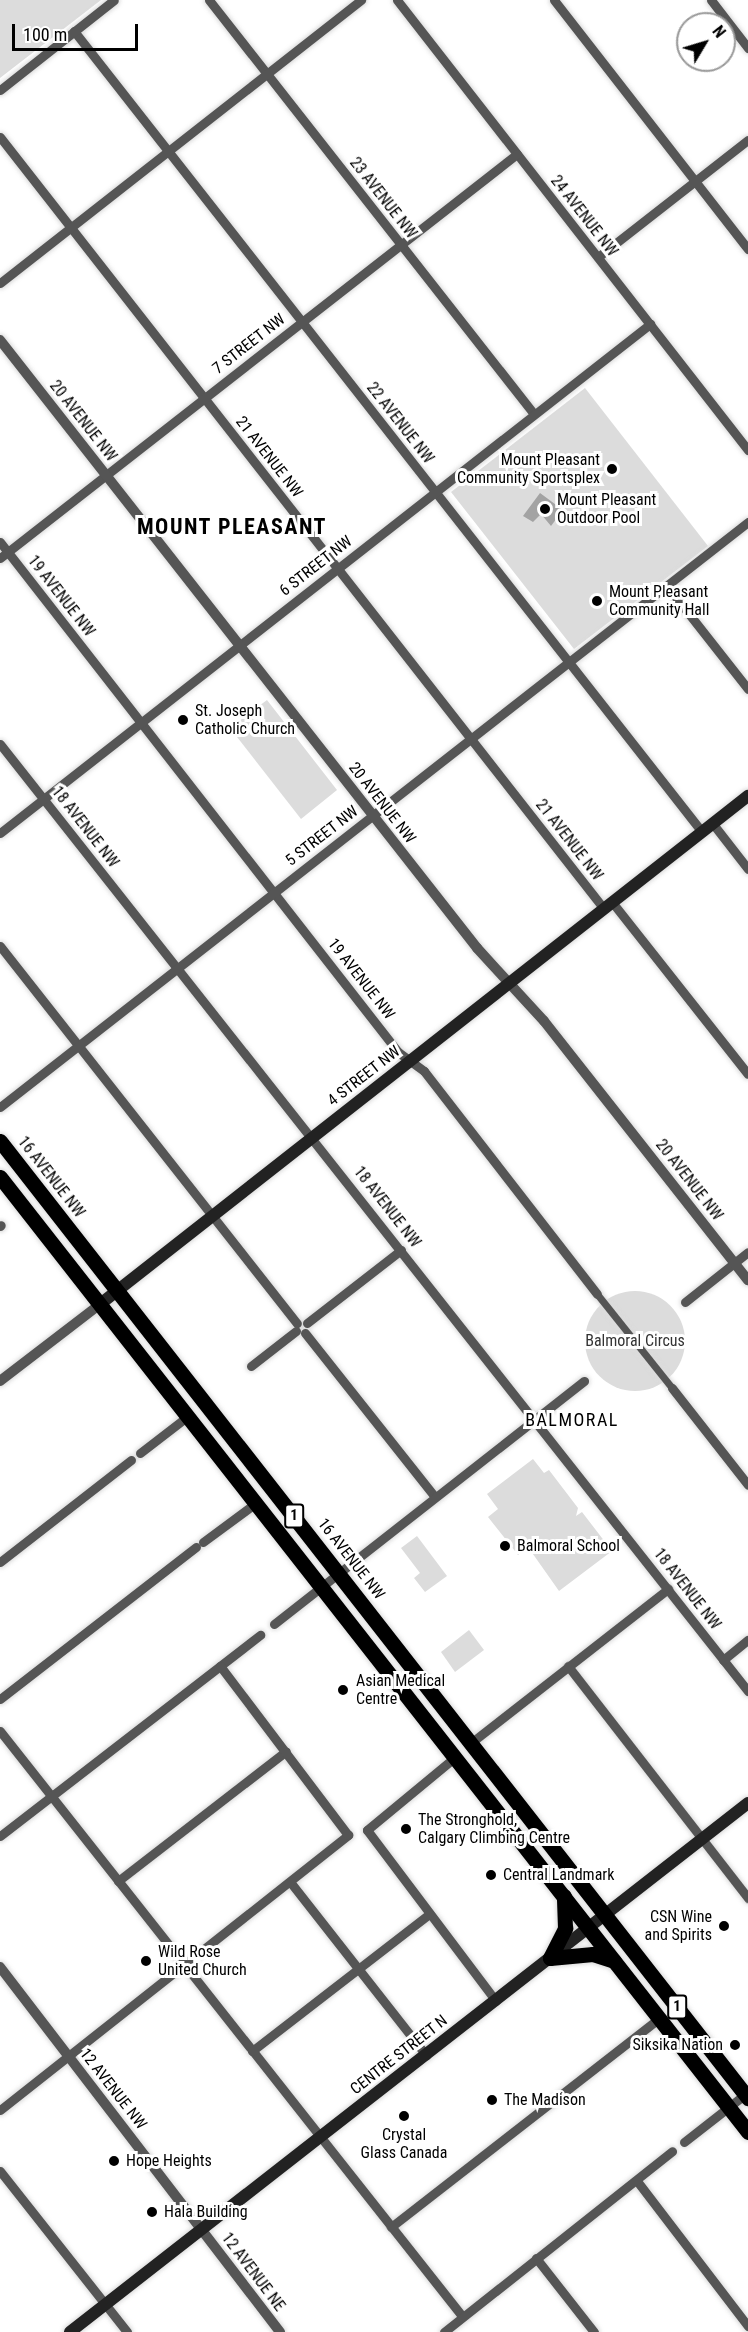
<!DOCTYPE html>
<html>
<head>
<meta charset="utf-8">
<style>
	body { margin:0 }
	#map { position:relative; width:748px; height:2332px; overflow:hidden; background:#fff; font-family:"Roboto Condensed",sans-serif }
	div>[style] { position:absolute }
	.green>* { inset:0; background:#dcdcdc }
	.round { border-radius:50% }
	.water>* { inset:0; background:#a3a3a3 }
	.roads { filter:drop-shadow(0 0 2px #dbdbdb) drop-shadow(0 0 2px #dbdbdb) }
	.pedestrian>* { height:7px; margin:-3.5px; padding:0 3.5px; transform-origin:3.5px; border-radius:3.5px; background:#555 }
	.minor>* { height:9px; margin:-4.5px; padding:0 4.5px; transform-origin:4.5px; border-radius:4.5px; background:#555 }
	.tertiary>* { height:10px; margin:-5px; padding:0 5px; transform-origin:5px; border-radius:5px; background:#555 }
	.secondary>* { height:12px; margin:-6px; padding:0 6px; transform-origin:6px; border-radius:6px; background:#222 }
	.trunk>* { height:15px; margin:-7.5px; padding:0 7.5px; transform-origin:7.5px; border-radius:7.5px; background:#000 }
	.dots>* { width:16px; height:16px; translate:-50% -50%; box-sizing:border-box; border:3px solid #fff; border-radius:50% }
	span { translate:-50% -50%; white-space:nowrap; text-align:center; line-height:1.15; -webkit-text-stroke:6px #fff; paint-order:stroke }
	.shield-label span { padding:2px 4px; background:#fff; border:2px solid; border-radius:4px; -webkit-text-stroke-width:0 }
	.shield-label { font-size:15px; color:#000; font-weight:700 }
	.street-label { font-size:16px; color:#000 }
	.poi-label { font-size:16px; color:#000 }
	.right { translate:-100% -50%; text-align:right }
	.left { translate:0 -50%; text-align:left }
	.park-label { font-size:16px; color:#333 }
	.neighbourhood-label { font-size:18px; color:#000; letter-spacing:1.5px }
	.district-label { font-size:22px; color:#000; font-weight:700; letter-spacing:1.5px }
	.north { position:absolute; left:676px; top:12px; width:60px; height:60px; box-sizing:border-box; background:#fff; border:2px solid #999; border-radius:50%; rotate:52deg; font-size:16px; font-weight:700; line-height:24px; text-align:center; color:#000 }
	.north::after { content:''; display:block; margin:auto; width:21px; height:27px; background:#000; clip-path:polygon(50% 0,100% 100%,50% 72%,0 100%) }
	.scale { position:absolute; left:12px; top:24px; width:126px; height:27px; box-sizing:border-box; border:3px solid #000; border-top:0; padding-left:8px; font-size:18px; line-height:21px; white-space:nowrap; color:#000; -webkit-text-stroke:4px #fff; paint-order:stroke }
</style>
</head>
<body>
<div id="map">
	<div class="green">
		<i style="clip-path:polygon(0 0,101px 0,0 78px)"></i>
		<i style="clip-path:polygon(585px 388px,708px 546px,574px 649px,451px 492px)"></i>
		<i style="clip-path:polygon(267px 700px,337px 790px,301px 819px,230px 728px)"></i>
		<i class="round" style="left:585px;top:1291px;width:100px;height:100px"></i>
		<i style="clip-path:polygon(533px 1459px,544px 1473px,549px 1470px,578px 1508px,576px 1516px,582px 1512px,612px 1551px,559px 1591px,528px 1547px,518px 1555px,488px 1517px,498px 1509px,487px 1494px)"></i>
		<i style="clip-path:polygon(417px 1536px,447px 1576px,425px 1592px,414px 1578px,420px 1573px,401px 1548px)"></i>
		<i style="clip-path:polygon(469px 1630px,484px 1650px,455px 1672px,441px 1652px)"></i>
	</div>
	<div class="water">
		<i style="clip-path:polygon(540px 493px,563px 510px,551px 526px,541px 514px,533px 522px,523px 516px)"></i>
	</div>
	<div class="roads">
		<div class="pedestrian">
			<i style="left:597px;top:1294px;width:120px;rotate:51.4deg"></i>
		</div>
		<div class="minor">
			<i style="left:209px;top:0;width:526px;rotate:51.87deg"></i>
			<i style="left:397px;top:0;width:571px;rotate:52.05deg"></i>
			<i style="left:554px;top:0;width:316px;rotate:52.1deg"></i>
			<i style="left:711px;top:0;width:61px;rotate:52.4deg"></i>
			<i style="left:74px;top:31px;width:1018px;rotate:51.9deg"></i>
			<i style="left:0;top:90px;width:145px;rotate:-38.3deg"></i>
			<i style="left:0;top:137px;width:980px;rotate:51.96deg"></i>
			<i style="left:598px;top:257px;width:190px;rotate:-38deg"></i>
			<i style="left:0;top:283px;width:459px;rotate:-38.1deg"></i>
			<i style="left:0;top:542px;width:647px;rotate:52.03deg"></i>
			<i style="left:398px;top:1052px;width:32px;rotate:36deg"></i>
			<i style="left:424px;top:1071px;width:282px;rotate:52.2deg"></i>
			<i style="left:0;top:558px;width:656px;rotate:-38.01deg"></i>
			<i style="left:667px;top:586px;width:131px;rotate:51.8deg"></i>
			<i style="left:0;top:744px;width:1207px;rotate:51.7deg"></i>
			<i style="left:713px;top:824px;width:57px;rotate:52.1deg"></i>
			<i style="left:0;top:833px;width:826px;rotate:-38.06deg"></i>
			<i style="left:612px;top:902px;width:219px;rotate:51.7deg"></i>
			<i style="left:0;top:946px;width:480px;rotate:51.8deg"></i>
			<i style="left:0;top:1107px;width:950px;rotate:-38.03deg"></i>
			<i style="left:0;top:1226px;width:1px;rotate:-45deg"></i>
			<i style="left:685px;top:1302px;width:80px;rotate:-38.4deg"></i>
			<i style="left:307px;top:1323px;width:119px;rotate:-37.8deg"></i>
			<i style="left:305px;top:1333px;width:209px;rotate:51.6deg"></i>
			<i style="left:251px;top:1366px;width:57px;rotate:-37.9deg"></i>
			<i style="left:672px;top:1388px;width:123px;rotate:51.9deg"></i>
			<i style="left:140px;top:1453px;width:61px;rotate:-37.6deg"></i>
			<i style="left:203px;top:1542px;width:67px;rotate:-36.5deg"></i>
			<i style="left:0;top:1562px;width:166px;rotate:-37.9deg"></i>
			<i style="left:274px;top:1624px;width:394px;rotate:-38.1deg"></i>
			<i style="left:723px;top:1660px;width:32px;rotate:-39deg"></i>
			<i style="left:568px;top:1666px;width:294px;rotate:52.2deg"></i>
			<i style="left:0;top:1699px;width:248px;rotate:-37.8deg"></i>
			<i style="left:0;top:1731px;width:745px;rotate:51.7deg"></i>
			<i style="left:472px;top:1742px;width:249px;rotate:-38deg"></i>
			<i style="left:454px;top:1758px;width:113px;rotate:140.4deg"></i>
			<i style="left:367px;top:1830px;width:214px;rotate:53deg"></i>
			<i style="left:0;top:1836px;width:329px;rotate:-37.7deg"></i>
			<i style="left:118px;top:1881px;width:212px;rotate:-37.7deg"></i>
			<i style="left:291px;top:1883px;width:219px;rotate:51.9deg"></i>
			<i style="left:252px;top:2051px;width:224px;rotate:-37.7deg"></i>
			<i style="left:0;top:2110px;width:444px;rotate:-38.3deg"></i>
			<i style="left:348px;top:1835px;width:212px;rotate:-127.1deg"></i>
			<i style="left:684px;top:2142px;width:81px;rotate:-38deg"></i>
			<i style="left:0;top:2171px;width:205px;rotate:51.7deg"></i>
			<i style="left:637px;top:2181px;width:183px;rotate:52.6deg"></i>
			<i style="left:391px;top:2227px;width:340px;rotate:-37.9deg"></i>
			<i style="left:536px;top:2258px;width:94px;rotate:51.9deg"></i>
			<i style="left:444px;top:2332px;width:291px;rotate:-38.4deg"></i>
		</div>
		<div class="tertiary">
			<i style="left:0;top:340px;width:773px;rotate:51.88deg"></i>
			<i style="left:477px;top:948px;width:99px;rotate:47.5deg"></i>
			<i style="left:544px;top:1021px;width:330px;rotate:51.8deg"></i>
			<i style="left:0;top:1381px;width:125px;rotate:-37.5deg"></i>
			<i style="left:0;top:1967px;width:460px;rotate:52.5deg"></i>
		</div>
		<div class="secondary">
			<i style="left:99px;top:1305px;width:825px;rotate:-38.11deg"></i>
			<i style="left:70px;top:2332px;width:860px;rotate:-37.96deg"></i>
		</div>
		<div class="trunk">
			<i style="left:0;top:1141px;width:1215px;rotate:51.99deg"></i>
			<i style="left:0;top:1177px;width:1213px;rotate:51.93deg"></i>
			<i style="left:550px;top:1958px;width:34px;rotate:-63deg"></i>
			<i style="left:565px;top:1928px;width:32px;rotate:-92deg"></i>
			<i style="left:550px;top:1958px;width:43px;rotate:-5.3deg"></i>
			<i style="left:593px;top:1954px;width:22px;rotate:18deg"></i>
		</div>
	</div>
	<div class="dots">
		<i style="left:612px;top:469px;background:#000"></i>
		<i style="left:545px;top:509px;background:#000"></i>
		<i style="left:597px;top:601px;background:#000"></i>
		<i style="left:183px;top:720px;background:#000"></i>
		<i style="left:505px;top:1546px;background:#000"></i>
		<i style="left:343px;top:1690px;background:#000"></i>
		<i style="left:406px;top:1829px;background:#000"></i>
		<i style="left:491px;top:1875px;background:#000"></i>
		<i style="left:724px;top:1926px;background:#000"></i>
		<i style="left:146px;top:1961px;background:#000"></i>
		<i style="left:735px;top:2045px;background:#000"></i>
		<i style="left:492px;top:2100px;background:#000"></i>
		<i style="left:404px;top:2116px;background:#000"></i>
		<i style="left:114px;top:2161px;background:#000"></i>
		<i style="left:152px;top:2212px;background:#000"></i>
	</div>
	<div class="shield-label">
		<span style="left:294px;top:1516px">1</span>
		<span style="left:677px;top:2007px">1</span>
	</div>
	<div class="street-label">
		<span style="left:383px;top:198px;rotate:52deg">23 AVENUE NW</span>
		<span style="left:584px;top:216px;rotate:52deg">24 AVENUE NW</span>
		<span style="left:249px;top:344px;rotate:-38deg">7 STREET NW</span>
		<span style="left:83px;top:421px;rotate:52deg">20 AVENUE NW</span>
		<span style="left:400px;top:423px;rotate:52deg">22 AVENUE NW</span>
		<span style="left:269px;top:457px;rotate:52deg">21 AVENUE NW</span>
		<span style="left:316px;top:566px;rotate:-38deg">6 STREET NW</span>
		<span style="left:61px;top:596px;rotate:52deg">19 AVENUE NW</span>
		<span style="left:382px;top:803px;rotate:52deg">20 AVENUE NW</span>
		<span style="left:85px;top:827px;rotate:52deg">18 AVENUE NW</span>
		<span style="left:322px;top:836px;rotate:-38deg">5 STREET NW</span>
		<span style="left:569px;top:840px;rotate:52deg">21 AVENUE NW</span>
		<span style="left:361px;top:979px;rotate:52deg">19 AVENUE NW</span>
		<span style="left:364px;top:1076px;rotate:-38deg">4 STREET NW</span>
		<span style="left:51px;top:1177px;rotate:52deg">16 AVENUE NW</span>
		<span style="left:689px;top:1180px;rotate:52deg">20 AVENUE NW</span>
		<span style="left:387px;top:1207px;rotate:52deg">18 AVENUE NW</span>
		<span style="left:351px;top:1559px;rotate:52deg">16 AVENUE NW</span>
		<span style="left:687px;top:1589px;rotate:52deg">18 AVENUE NW</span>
		<span style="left:399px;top:2055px;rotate:-38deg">CENTRE STREET N</span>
		<span style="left:113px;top:2089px;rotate:52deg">12 AVENUE NW</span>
		<span style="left:253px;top:2272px;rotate:53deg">12 AVENUE NE</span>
	</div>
	<div class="poi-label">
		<span class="right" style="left:600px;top:469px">Mount Pleasant<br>Community Sportsplex</span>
		<span class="left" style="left:557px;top:509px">Mount Pleasant<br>Outdoor Pool</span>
		<span class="left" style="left:609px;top:601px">Mount Pleasant<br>Community Hall</span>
		<span class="left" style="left:195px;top:720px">St. Joseph<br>Catholic Church</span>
		<span class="left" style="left:517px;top:1546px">Balmoral School</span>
		<span class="left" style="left:356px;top:1690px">Asian Medical<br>Centre</span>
		<span class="left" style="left:418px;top:1829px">The Stronghold,<br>Calgary Climbing Centre</span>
		<span class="left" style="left:503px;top:1875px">Central Landmark</span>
		<span class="right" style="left:712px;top:1926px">CSN Wine<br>and Spirits</span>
		<span class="left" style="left:158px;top:1961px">Wild Rose<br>United Church</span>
		<span class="right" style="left:723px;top:2045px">Siksika Nation</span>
		<span class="left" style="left:504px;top:2100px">The Madison</span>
		<span style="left:404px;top:2144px">Crystal<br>Glass Canada</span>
		<span class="left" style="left:126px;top:2161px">Hope Heights</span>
		<span class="left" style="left:164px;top:2212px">Hala Building</span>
	</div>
	<div class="park-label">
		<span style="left:635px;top:1341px">Balmoral Circus</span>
	</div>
	<div class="neighbourhood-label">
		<span style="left:572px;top:1420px">BALMORAL</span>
	</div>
	<div class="district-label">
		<span style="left:232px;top:527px">MOUNT PLEASANT</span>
	</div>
	<div class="north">N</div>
	<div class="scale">100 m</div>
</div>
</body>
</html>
